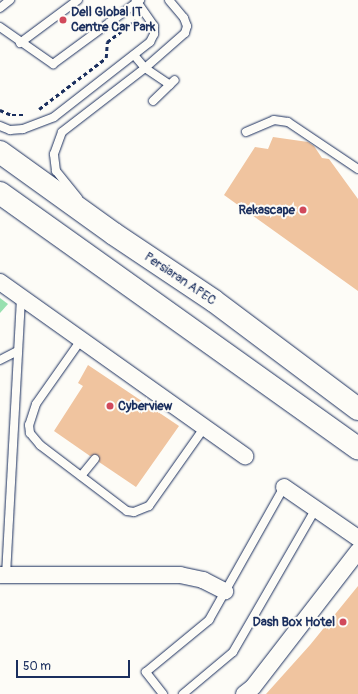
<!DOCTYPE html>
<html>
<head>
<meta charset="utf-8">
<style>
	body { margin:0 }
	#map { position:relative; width:358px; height:694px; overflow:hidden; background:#fdfcf7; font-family:Pangolin,sans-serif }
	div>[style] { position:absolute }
	.green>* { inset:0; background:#98e0af }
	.building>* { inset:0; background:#f0c49f }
	.path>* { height:2.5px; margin-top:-1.25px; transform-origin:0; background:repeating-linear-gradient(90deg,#1b2f5e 0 4px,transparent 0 7px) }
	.roads { filter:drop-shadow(0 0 1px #1b2f5e) drop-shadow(0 0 1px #1b2f5e) }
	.lane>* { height:8px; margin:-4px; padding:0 4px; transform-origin:4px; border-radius:4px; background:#fdfcf7 }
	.street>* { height:16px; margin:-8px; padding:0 8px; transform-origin:8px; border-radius:8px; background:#fdfcf7 }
	.secondary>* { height:22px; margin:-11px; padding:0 11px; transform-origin:11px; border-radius:11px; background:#fdfcf7 }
	.dots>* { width:11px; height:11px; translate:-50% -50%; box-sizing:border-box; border:2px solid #fdfcf7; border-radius:50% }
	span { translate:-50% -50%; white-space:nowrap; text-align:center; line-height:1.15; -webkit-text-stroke:4px #fdfcf7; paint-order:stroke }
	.poi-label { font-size:13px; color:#1b2f5e; font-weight:700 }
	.left { translate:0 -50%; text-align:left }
	.right { translate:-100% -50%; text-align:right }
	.street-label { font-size:13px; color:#1b2f5e }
	.scale { position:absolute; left:16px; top:660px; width:114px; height:18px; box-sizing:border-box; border:2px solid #1b2f5e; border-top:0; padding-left:5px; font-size:12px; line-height:14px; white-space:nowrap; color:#1b2f5e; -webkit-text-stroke:3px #fdfcf7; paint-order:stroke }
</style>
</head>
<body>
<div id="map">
	<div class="green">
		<i style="clip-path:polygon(0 298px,8px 304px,0 313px)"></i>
	</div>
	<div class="building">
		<i style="clip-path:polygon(273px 137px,308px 142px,314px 146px,322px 158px,329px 159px,358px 199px,358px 291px,224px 195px,255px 147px,268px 149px)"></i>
		<i style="clip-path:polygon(88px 365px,179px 426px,136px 487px,99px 462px,98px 455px,90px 456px,54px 431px,83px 386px,78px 383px)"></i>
		<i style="clip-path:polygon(358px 586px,358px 694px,266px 694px,310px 645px)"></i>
	</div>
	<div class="path">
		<i style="left:39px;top:109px;width:84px;rotate:-37.3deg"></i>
		<i style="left:106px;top:58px;width:16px;rotate:-86deg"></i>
		<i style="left:107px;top:42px;width:36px;rotate:-37deg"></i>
		<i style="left:0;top:110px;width:13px;rotate:23deg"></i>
		<i style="left:12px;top:115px;width:13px"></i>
	</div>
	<div class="roads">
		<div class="lane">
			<i style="left:0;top:8px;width:13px;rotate:-39deg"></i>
			<i style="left:0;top:27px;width:65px;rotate:34.9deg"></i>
			<i style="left:53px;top:64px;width:108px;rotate:-36.3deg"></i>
			<i style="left:20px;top:43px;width:72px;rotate:-36.6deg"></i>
			<i style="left:134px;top:55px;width:17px;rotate:50deg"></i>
			<i style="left:145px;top:68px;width:30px;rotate:34deg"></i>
			<i style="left:153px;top:101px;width:30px;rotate:-44deg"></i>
			<i style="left:0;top:126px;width:11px;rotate:22deg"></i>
			<i style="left:10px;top:130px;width:13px;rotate:-4deg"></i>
			<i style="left:23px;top:129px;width:33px;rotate:-21deg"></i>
			<i style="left:54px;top:117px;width:122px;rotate:-38deg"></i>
			<i style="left:150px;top:42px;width:9px;rotate:-63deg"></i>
			<i style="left:154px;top:34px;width:8px;rotate:-90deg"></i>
			<i style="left:154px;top:26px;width:32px;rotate:-125deg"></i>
			<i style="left:246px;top:132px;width:30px;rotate:-23deg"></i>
			<i style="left:274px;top:120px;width:14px;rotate:8deg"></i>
			<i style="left:288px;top:122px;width:84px;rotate:33.9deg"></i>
			<i style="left:78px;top:198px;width:35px;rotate:-129deg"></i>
			<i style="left:56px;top:171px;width:17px;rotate:-97deg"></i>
			<i style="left:54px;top:154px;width:23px;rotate:-70deg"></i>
			<i style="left:62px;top:132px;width:105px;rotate:-37.6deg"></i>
			<i style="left:145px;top:68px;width:53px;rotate:-41.2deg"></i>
			<i style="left:185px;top:33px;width:7px;rotate:-74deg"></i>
			<i style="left:187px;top:26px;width:9px;rotate:-111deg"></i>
			<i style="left:184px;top:18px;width:23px;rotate:-130deg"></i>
			<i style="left:81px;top:340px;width:78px;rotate:125.1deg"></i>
			<i style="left:36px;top:404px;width:22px;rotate:108deg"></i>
			<i style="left:29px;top:425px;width:8px;rotate:83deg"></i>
			<i style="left:30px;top:433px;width:16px;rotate:50deg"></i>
			<i style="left:40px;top:445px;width:109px;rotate:37.2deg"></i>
			<i style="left:127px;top:511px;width:7px;rotate:8deg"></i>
			<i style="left:134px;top:512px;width:16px;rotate:-22deg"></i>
			<i style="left:149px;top:506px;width:95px;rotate:-54.8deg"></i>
			<i style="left:0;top:360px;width:20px;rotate:-27deg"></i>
			<i style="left:81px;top:476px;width:22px;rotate:-51deg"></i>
			<i style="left:6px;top:575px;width:279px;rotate:-86.9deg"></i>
			<i style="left:163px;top:694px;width:28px;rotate:-128deg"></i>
			<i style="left:146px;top:672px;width:82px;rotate:-39.5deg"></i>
			<i style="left:209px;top:620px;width:153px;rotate:-60.6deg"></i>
			<i style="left:183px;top:694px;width:65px;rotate:-40deg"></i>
			<i style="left:233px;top:652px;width:164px;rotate:-60deg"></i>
		</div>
		<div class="street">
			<i style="left:0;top:282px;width:301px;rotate:35.4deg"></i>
			<i style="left:284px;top:487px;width:90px;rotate:34.6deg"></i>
			<i style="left:0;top:575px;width:180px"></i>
			<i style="left:180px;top:575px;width:24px;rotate:12deg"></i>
			<i style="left:203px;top:580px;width:25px;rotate:27deg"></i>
			<i style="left:244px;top:694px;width:11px;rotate:-38deg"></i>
			<i style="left:253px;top:687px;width:172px;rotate:-52.3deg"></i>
		</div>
		<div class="secondary">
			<i style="left:0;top:152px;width:140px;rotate:35.7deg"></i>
			<i style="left:114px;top:234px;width:120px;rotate:33.8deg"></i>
			<i style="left:214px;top:301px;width:180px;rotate:36.9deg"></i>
			<i style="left:0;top:193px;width:440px;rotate:35.5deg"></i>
		</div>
	</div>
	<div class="dots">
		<i style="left:63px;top:20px;background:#d1495b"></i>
		<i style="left:303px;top:210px;background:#d1495b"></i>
		<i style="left:110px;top:406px;background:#d1495b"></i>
		<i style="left:343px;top:622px;background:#d1495b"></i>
	</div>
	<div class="poi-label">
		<span class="left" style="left:71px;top:20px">Dell Global IT<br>Centre Car Park</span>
		<span class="right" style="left:295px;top:210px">Rekascape</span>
		<span class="left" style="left:118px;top:406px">Cyberview</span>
		<span class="right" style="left:335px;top:622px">Dash Box Hotel</span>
	</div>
	<div class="street-label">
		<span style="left:180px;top:279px;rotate:34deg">Persiaran APEC</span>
	</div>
	<div class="scale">50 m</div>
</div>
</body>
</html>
